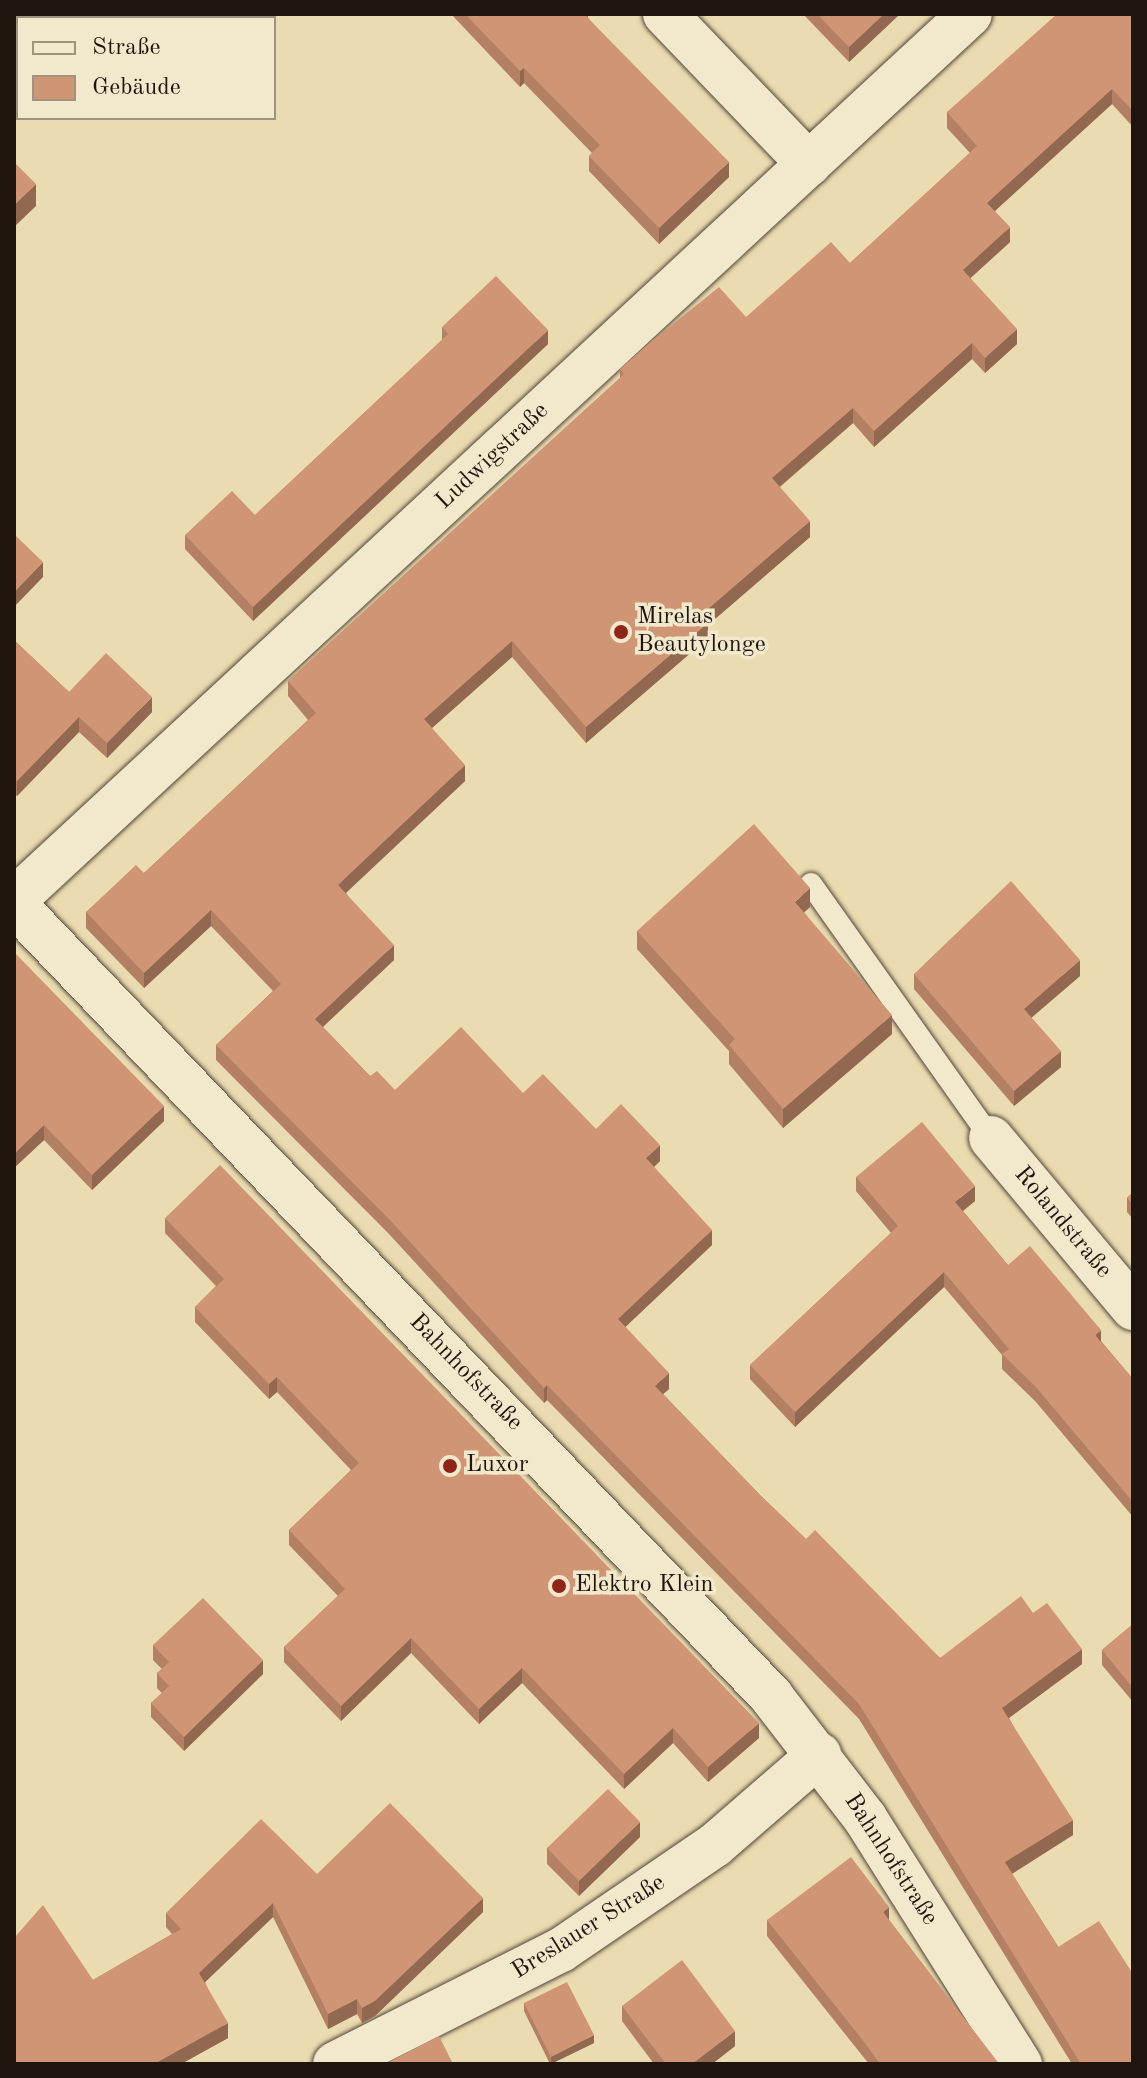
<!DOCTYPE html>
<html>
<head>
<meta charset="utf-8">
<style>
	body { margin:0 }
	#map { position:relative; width:1147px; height:2078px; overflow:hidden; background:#ebdbb1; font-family:"Old Standard TT",serif }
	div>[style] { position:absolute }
	.roads { filter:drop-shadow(0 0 2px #524638) drop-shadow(0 0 2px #524638) }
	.lane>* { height:22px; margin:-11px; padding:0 11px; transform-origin:11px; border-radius:11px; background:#f2e8cc }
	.street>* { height:44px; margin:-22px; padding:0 22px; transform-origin:22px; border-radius:22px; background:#f2e8cc }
	.wall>* { inset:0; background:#b38064 }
	.shaded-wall>* { inset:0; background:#926851 }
	.building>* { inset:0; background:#d09574 }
	.dots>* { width:22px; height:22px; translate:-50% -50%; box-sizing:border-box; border:4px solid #f2e8cc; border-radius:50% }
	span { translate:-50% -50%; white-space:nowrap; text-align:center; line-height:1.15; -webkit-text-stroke:7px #f2e8cc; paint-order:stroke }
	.street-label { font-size:24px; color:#1f150f }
	.poi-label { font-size:24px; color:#1f150f }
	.left { translate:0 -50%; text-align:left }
	.frame { position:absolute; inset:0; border:16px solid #1f150f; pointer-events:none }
	.legend { position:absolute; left:16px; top:16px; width:260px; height:104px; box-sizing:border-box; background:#f2e8cc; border:2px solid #9e9480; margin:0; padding:10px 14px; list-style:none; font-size:24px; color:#1f150f }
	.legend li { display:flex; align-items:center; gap:16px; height:40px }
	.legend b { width:40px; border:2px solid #9e9480 }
</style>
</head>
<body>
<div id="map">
	<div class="roads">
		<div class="lane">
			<i style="left:811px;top:884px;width:311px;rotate:54.7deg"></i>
		</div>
		<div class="street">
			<i style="left:665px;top:14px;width:208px;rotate:46.2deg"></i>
			<i style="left:14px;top:900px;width:1303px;rotate:-42.82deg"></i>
			<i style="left:14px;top:904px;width:1096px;rotate:46.29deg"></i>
			<i style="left:771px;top:1696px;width:154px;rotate:52.4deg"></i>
			<i style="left:865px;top:1818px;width:291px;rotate:57.8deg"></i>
			<i style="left:991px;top:1138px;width:222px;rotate:50.1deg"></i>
			<i style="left:335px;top:2064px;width:253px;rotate:-26.8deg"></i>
			<i style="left:561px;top:1950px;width:186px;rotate:-34.3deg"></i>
			<i style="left:715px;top:1845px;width:138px;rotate:-40.9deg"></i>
		</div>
	</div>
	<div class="wall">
		<i style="clip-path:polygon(451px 14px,588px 14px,588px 18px,729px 177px,659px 244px,589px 171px,589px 156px,592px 153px,524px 83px,520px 87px)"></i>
		<i style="clip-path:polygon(803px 14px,900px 14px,849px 62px)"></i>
		<i style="clip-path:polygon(1133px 14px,1133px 127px,1112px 104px,995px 211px,1010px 242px,970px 278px,1017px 344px,985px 373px,972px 359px,874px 447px,853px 423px,780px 487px,810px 537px,708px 625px,708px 638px,586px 743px,512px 657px,432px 728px,465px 781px,346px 893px,394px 960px,323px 1027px,370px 1076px,395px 1090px,523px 1093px,660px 1161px,654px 1167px,712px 1245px,625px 1327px,669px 1389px,663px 1394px,761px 1496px,806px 1539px,940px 1658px,1033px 1613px,1082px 1664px,1009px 1718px,1073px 1835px,1012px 1874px,1133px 2064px,1072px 2064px,859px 1719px,547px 1400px,544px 1403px,389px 1234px,216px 1060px,216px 1045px,273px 991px,211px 926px,144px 988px,86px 928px,86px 912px,144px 873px,308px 720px,288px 696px,288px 681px,620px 378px,620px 369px,746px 317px,850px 263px,970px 153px,947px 128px,947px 112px)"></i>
		<i style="clip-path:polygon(442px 327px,548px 344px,253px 621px,185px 549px,185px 535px,255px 515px,442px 340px)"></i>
		<i style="clip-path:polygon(14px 640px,69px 692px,152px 712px,107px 758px,79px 732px,17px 796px,14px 793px)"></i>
		<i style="clip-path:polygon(810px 907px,804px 912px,892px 1034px,783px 1128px,729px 1064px,729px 1051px,637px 949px,637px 931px)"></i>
		<i style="clip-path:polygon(14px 952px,164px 1121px,92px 1190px,44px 1140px,14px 1168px)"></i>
		<i style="clip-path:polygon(914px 974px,1080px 976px,1031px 1018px,1061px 1067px,1014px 1106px,914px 989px)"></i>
		<i style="clip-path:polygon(856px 1177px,975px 1201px,963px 1211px,1008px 1265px,1101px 1341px,1133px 1379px,1133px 1517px,1035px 1401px,1002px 1369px,1002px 1355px,944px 1287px,795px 1427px,750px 1379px,750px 1365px,891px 1233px,856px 1191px)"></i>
		<i style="clip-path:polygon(1133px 1192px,1133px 1219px,1127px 1212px,1127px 1198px)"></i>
		<i style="clip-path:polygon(165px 1218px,759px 1738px,708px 1782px,673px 1743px,624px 1789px,522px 1683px,479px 1724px,411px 1653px,341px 1721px,284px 1662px,284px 1647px,338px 1596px,289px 1545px,289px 1530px,351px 1470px,277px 1392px,269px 1399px,195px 1322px,195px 1307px,216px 1286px,165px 1233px)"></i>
		<i style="clip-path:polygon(1133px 1624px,1133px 1702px,1102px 1665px,1102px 1650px)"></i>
		<i style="clip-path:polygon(153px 1645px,263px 1674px,184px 1751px,151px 1717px,151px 1703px,162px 1693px,157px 1688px,157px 1673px,162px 1669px,153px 1660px)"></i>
		<i style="clip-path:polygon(640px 1837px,579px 1896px,547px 1864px,547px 1848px)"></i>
		<i style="clip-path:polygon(317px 1874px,483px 1912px,375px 2016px,362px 2023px,357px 2014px,328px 2029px,273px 1917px,205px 1982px,228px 2038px,181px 2064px,14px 2064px,93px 1980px,172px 1934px,166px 1927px,166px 1913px)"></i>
		<i style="clip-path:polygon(767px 1920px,889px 1920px,999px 2064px,869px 2064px,767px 1936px)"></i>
		<i style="clip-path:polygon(524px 2003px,594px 2043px,550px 2064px,524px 2011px)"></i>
		<i style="clip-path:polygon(622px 2006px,735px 2046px,712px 2064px,654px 2064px,622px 2021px)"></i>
	</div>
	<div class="shaded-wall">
		<i style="clip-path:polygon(884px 14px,900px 14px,849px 62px,849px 47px)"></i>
		<i style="clip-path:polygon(524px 68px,524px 83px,520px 87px,520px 71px)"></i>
		<i style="clip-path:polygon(1112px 89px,1112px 104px,987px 218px,987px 203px)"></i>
		<i style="clip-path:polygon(729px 162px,729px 177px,659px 244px,659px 228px)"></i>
		<i style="clip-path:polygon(36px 184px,36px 206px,14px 227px,14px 205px)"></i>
		<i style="clip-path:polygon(1010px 227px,1010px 242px,963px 285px,963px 270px)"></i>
		<i style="clip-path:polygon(1017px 329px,1017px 344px,985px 373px,985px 358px)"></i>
		<i style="clip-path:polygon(548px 330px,548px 344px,253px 621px,253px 607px)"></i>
		<i style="clip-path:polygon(972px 343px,972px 359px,874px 447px,874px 431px)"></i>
		<i style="clip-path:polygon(853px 408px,853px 423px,772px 493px,772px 478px)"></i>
		<i style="clip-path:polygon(810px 521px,810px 537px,708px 625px,708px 638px,586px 743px,586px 727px,701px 615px)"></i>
		<i style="clip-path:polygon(43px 562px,43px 577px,14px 607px,14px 592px)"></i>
		<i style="clip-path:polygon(512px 641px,512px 657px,424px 735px,424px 719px)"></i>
		<i style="clip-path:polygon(152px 697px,152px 712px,107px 758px,107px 743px)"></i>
		<i style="clip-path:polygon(79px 717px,79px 732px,17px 796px,17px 781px)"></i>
		<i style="clip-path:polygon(465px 765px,465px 781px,338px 900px,338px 885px)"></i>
		<i style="clip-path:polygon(810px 888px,810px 907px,795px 921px,795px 902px)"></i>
		<i style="clip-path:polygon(211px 910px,211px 926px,144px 988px,144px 973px)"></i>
		<i style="clip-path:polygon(394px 945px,394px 960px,315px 1034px,315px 1019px)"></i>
		<i style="clip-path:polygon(1080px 960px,1080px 976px,1024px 1024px,1024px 1009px)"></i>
		<i style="clip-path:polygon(892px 1015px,892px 1034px,783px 1128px,783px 1109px)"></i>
		<i style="clip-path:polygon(1061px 1051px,1061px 1067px,1014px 1106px,1014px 1091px)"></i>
		<i style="clip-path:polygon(164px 1106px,164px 1121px,92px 1190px,92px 1175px)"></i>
		<i style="clip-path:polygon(44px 1125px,44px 1140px,14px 1168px,14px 1154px)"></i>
		<i style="clip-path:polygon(660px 1145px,660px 1161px,646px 1174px,646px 1158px)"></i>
		<i style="clip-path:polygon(975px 1186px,975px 1201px,955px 1217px,955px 1202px)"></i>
		<i style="clip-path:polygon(712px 1230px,712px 1245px,618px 1334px,618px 1319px)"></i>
		<i style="clip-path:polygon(944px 1272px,944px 1287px,795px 1427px,795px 1412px)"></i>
		<i style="clip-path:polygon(1101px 1330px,1101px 1345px,1095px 1335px)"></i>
		<i style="clip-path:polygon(669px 1373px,669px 1389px,655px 1401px,655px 1386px)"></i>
		<i style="clip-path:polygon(277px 1377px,277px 1392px,269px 1399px,269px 1384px)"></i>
		<i style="clip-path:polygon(547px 1385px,547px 1400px,544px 1403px,544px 1388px)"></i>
		<i style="clip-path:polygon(411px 1638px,411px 1653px,341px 1721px,341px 1706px)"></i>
		<i style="clip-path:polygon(1082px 1649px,1082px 1664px,1002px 1723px,1002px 1708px)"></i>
		<i style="clip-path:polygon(263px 1660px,263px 1674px,184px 1751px,184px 1737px)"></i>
		<i style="clip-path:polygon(522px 1668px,522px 1683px,479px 1724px,479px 1709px)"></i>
		<i style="clip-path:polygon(759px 1723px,759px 1738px,708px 1782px,708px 1767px)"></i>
		<i style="clip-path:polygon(673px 1728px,673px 1743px,624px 1789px,624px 1774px)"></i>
		<i style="clip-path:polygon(1073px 1820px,1073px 1835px,1005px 1878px,1005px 1862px)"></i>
		<i style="clip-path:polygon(640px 1822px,640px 1837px,579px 1896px,579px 1881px)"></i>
		<i style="clip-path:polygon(483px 1898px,483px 1912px,375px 2016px,362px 2023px,362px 2008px)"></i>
		<i style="clip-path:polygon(273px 1903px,273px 1917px,199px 1988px,199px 1973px)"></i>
		<i style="clip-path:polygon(889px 1907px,889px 1922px,883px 1912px)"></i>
		<i style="clip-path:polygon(357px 1999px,357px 2014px,328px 2029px,328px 2014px)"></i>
		<i style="clip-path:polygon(228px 2023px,228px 2038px,181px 2064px,154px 2064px)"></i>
		<i style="clip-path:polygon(735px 2031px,735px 2046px,712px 2064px,692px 2064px)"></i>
		<i style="clip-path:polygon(594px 2035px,594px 2043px,551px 2064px,551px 2057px)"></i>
	</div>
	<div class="building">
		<i style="clip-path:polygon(465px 14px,584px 14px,729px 162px,659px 228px,589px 156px,600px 145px,524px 68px,520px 71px)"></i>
		<i style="clip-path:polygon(817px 14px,884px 14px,849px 47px)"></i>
		<i style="clip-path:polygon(1057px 14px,1133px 14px,1133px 111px,1112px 89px,987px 203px,1010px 227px,963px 270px,1017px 329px,985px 358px,972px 343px,874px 431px,853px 408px,772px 478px,810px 521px,701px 615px,708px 623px,586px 727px,512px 641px,424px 719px,465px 765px,338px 885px,394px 945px,315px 1019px,370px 1076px,377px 1071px,395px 1090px,461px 1027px,523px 1093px,543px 1074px,596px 1129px,621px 1104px,660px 1145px,646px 1158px,712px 1230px,618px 1319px,669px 1373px,655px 1386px,761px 1496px,806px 1539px,815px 1530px,940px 1658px,1021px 1596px,1033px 1613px,1047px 1603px,1082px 1649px,1002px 1708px,1073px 1820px,1005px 1862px,1058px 1947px,1099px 1921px,1133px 1974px,1133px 2064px,1081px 2064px,859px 1704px,547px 1385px,544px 1388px,389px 1219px,216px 1045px,281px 984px,211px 910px,144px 973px,86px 912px,136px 865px,144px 873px,316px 713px,288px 681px,624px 374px,620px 369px,653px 340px,719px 287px,746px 317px,831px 242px,850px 263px,977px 146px,947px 112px)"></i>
		<i style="clip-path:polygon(14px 162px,36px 184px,14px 205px)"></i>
		<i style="clip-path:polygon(496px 276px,548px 330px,253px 607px,185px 535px,232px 491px,255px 515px,448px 334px,442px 327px)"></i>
		<i style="clip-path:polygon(14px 534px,43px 562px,14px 592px)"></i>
		<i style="clip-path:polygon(14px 640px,69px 692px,106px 653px,152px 697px,107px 743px,79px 717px,17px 781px,14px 778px)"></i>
		<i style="clip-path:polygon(754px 824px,810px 888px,795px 902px,892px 1015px,783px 1109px,729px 1045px,735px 1039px,637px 931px)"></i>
		<i style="clip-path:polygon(1011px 881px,1080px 960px,1024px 1009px,1061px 1051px,1014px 1091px,914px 974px)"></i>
		<i style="clip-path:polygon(14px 952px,164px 1106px,92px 1175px,44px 1125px,14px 1154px)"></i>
		<i style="clip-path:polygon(922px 1122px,975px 1186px,955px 1202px,1008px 1265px,1030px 1246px,1101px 1330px,1095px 1335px,1133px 1379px,1133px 1502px,1035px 1386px,1002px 1354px,1009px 1349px,944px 1272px,795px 1412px,750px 1365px,898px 1226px,856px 1177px)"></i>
		<i style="clip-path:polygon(220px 1165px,759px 1723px,708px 1767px,673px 1728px,624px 1774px,522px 1668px,479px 1709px,411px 1638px,341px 1706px,284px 1647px,345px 1589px,289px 1530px,359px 1463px,277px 1377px,269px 1384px,195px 1307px,224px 1279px,165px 1218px)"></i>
		<i style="clip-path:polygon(1133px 1192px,1133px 1205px,1127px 1198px)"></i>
		<i style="clip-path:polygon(203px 1598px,263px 1660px,184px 1737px,151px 1703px,169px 1686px,157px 1673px,169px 1662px,153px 1645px)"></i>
		<i style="clip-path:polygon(1133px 1624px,1133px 1688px,1102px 1650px)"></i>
		<i style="clip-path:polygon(608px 1789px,640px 1822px,579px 1881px,547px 1848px)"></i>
		<i style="clip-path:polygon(390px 1803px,483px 1898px,375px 2001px,362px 2008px,357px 1999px,328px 2014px,273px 1903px,199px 1973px,228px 2023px,154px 2064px,14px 2064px,14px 1938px,43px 1905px,93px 1980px,181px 1929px,166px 1913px,261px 1819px,317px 1874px)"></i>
		<i style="clip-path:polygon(851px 1857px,889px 1907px,883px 1912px,999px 2064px,880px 2064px,865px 2043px,767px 1920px)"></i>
		<i style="clip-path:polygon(682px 1960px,735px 2031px,692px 2064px,666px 2064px,622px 2006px)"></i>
		<i style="clip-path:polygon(567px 1982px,594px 2035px,551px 2057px,524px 2003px)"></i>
		<i style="clip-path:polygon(439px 2036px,453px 2064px,390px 2064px,389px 2062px)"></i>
	</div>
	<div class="dots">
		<i style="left:621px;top:632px;background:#8f2418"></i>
		<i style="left:450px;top:1466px;background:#8f2418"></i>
		<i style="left:559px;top:1586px;background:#8f2418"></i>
	</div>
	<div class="street-label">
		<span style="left:493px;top:457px;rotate:-43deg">Ludwigstraße</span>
		<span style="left:1062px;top:1223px;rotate:50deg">Rolandstraße</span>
		<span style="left:465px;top:1373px;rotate:46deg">Bahnhofstraße</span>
		<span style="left:890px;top:1860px;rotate:57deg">Bahnhofstraße</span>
		<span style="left:589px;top:1928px;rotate:-32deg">Breslauer Straße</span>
	</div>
	<div class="poi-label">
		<span class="left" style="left:637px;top:632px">Mirelas<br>Beautylonge</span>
		<span class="left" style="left:466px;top:1466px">Luxor</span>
		<span class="left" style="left:575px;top:1586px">Elektro Klein</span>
	</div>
	<div class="frame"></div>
	<ul class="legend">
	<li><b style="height:10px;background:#f2e8cc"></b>Straße</li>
	<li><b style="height:22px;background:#d09574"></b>Gebäude</li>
	</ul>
</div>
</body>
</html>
